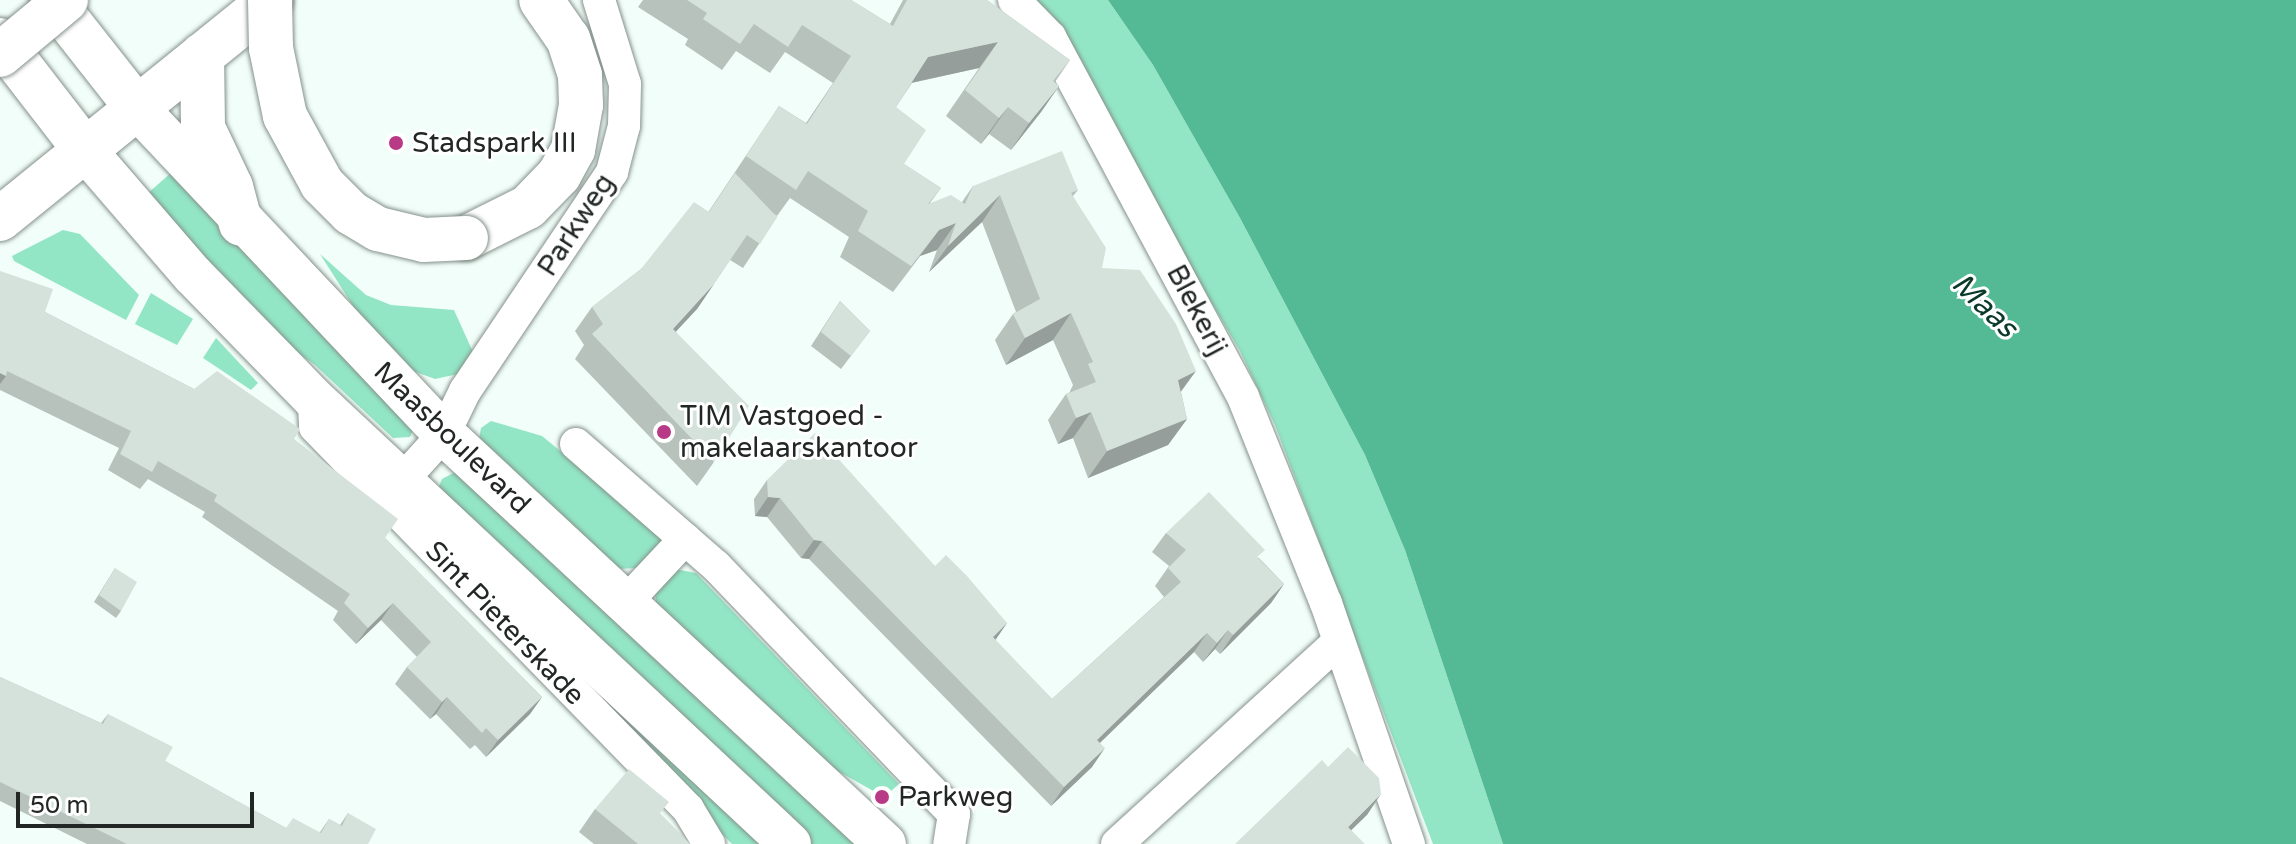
<!DOCTYPE html>
<html>
<head>
<meta charset="utf-8">
<style>
	body { margin:0 }
	#map { position:relative; width:2296px; height:844px; overflow:hidden; background:#f2fef9; font-family:"Varela Round",sans-serif }
	div>[style] { position:absolute }
	.green>* { inset:0; background:#92e6c5 }
	.water>* { inset:0; background:#53ba95 }
	.roads { filter:drop-shadow(0 0 2px #85918b) drop-shadow(0 0 2px #85918b) }
	.minor>* { height:32px; margin:-16px; padding:0 16px; transform-origin:16px; border-radius:16px; background:#fff }
	.tertiary>* { height:42px; margin:-21px; padding:0 21px; transform-origin:21px; border-radius:21px; background:#fff }
	.secondary>* { height:44px; margin:-22px; padding:0 22px; transform-origin:22px; border-radius:22px; background:#fff }
	.primary>* { height:44px; margin:-22px; padding:0 22px; transform-origin:22px; border-radius:22px; background:#fff }
	.bridges { filter:drop-shadow(0 0 2px #85918b) drop-shadow(0 0 2px #85918b) }
	.primary-bridge>* { height:44px; margin:-22px; padding:0 22px; transform-origin:22px; border-radius:22px; background:#fff }
	.wall>* { inset:0; background:#b7c2bd }
	.shaded-wall>* { inset:0; background:#959e9a }
	.building>* { inset:0; background:#d5e2dc }
	.dots>* { width:22px; height:22px; translate:-50% -50%; box-sizing:border-box; border:4px solid #fff; border-radius:50% }
	span { translate:-50% -50%; white-space:nowrap; text-align:center; line-height:1.15; -webkit-text-stroke:6px #fff; paint-order:stroke }
	.poi-label { font-size:28px; color:#222725 }
	.left { translate:0 -50%; text-align:left }
	.street-label { font-size:28px; color:#222725 }
	.water-label { font-size:30px; color:#0b3a2b; font-style:italic }
	.scale { position:absolute; left:16px; top:792px; width:238px; height:36px; box-sizing:border-box; border:4px solid #222725; border-top:0; padding-left:10px; font-size:24px; line-height:28px; white-space:nowrap; color:#222725; -webkit-text-stroke:6px #fff; paint-order:stroke }
</style>
</head>
<body>
<div id="map">
	<div class="green">
		<i style="clip-path:polygon(1033px 0,1108px 0,1153px 65px,1240px 218px,1365px 455px,1405px 550px,1503px 844px,1433px 844px,1275px 425px,1240px 351px)"></i>
		<i style="clip-path:polygon(172px 172px,413px 430px,410px 437px,393px 438px,315px 365px,234px 307px,139px 201px)"></i>
		<i style="clip-path:polygon(63px 230px,80px 234px,139px 295px,126px 320px,14px 261px,12px 256px)"></i>
		<i style="clip-path:polygon(320px 254px,366px 295px,391px 305px,454px 310px,473px 352px,467px 372px,435px 379px,405px 368px,369px 331px)"></i>
		<i style="clip-path:polygon(151px 293px,193px 319px,177px 345px,135px 324px)"></i>
		<i style="clip-path:polygon(216px 338px,258px 383px,251px 390px,203px 358px)"></i>
		<i style="clip-path:polygon(491px 421px,542px 436px,666px 538px,640px 568px,616px 569px,479px 439px,481px 428px)"></i>
		<i style="clip-path:polygon(457px 471px,870px 844px,806px 844px,436px 494px,442px 479px)"></i>
		<i style="clip-path:polygon(431px 536px,775px 844px,732px 844px)"></i>
		<i style="clip-path:polygon(675px 569px,696px 573px,899px 784px,884px 797px,820px 761px,656px 604px,655px 591px)"></i>
	</div>
	<div class="water">
		<i style="clip-path:polygon(1108px 0,2296px 0,2296px 844px,1503px 844px,1405px 550px,1365px 455px,1240px 218px,1153px 65px)"></i>
	</div>
	<div class="roads">
		<div class="minor">
			<i style="left:1014px;top:0;width:52px;rotate:45.8deg"></i>
			<i style="left:1050px;top:37px;width:408px;rotate:61.8deg"></i>
			<i style="left:1243px;top:397px;width:222px;rotate:68.1deg"></i>
			<i style="left:1326px;top:603px;width:255px;rotate:71deg"></i>
			<i style="left:314px;top:405px;width:22px;rotate:87deg"></i>
			<i style="left:315px;top:427px;width:534px;rotate:45.68deg"></i>
			<i style="left:688px;top:809px;width:41px;rotate:59deg"></i>
			<i style="left:576px;top:444px;width:186px;rotate:41.1deg"></i>
			<i style="left:716px;top:566px;width:344px;rotate:46.2deg"></i>
			<i style="left:954px;top:814px;width:30px;rotate:99deg"></i>
			<i style="left:388px;top:496px;width:84px;rotate:-47.9deg"></i>
			<i style="left:444px;top:434px;width:48px;rotate:-64deg"></i>
			<i style="left:465px;top:391px;width:264px;rotate:-56.1deg"></i>
			<i style="left:612px;top:172px;width:48px;rotate:-75.4deg"></i>
			<i style="left:624px;top:126px;width:42px;rotate:-88.6deg"></i>
			<i style="left:625px;top:84px;width:88px;rotate:-107.2deg"></i>
			<i style="left:627px;top:601px;width:85px;rotate:-46.9deg"></i>
			<i style="left:1117px;top:844px;width:298px;rotate:-42.4deg"></i>
		</div>
		<div class="tertiary">
			<i style="left:137px;top:108px;width:448px;rotate:46.7deg"></i>
			<i style="left:444px;top:434px;width:602px;rotate:42.91deg"></i>
			<i style="left:85px;top:150px;width:165px;rotate:49.2deg"></i>
			<i style="left:193px;top:275px;width:172px;rotate:45.7deg"></i>
			<i style="left:313px;top:398px;width:653px;rotate:43.08deg"></i>
		</div>
		<div class="secondary">
			<i style="left:52px;top:0;width:137px;rotate:51.8deg"></i>
			<i style="left:0;top:40px;width:139px;rotate:52.3deg"></i>
			<i style="left:0;top:219px;width:176px;rotate:-39deg"></i>
		</div>
		<div class="primary">
			<i style="left:202px;top:55px;width:73px;rotate:89.2deg"></i>
			<i style="left:203px;top:128px;width:65px;rotate:64.6deg"></i>
			<i style="left:231px;top:187px;width:38px;rotate:75deg"></i>
			<i style="left:137px;top:108px;width:172px;rotate:-38.9deg"></i>
			<i style="left:466px;top:238px;width:69px;rotate:-26.6deg"></i>
			<i style="left:528px;top:207px;width:45px;rotate:-45.9deg"></i>
			<i style="left:559px;top:175px;width:29px;rotate:-61deg"></i>
			<i style="left:573px;top:150px;width:46px;rotate:-79.9deg"></i>
			<i style="left:581px;top:105px;width:30px;rotate:-92deg"></i>
			<i style="left:580px;top:75px;width:38px;rotate:-108deg"></i>
			<i style="left:568px;top:39px;width:47px;rotate:-124.7deg"></i>
		</div>
	</div>
	<div class="bridges">
		<div class="primary-bridge">
			<i style="left:270px;top:0;width:48px;rotate:88.8deg"></i>
			<i style="left:271px;top:48px;width:69px;rotate:78.4deg"></i>
			<i style="left:285px;top:116px;width:77px;rotate:61.4deg"></i>
			<i style="left:322px;top:184px;width:41px;rotate:45deg"></i>
			<i style="left:351px;top:213px;width:31px;rotate:31deg"></i>
			<i style="left:378px;top:229px;width:47px;rotate:13.4deg"></i>
			<i style="left:424px;top:240px;width:42px;rotate:-2.7deg"></i>
			<i style="left:0;top:55px;width:86px;rotate:-39.8deg"></i>
		</div>
	</div>
	<div class="wall">
		<i style="clip-path:polygon(643px 0,851px 0,890px 24px,903px 0,987px 0,1070px 60px,1055px 82px,1059px 86px,1041px 112px,1011px 150px,989px 134px,981px 144px,946px 116px,979px 68px,912px 83px,896px 107px,904px 164px,941px 188px,930px 203px,962px 202px,973px 186px,1078px 190px,1073px 196px,1102px 268px,1181px 392px,1187px 419px,1168px 445px,1088px 478px,1073px 438px,1058px 444px,1048px 420px,1066px 394px,1070px 392px,1070px 391px,1073px 385px,1053px 340px,1006px 365px,995px 340px,1013px 314px,1016px 312px,982px 222px,929px 272px,937px 250px,920px 256px,893px 292px,840px 257px,849px 237px,790px 198px,777px 216px,773px 213px,777px 217px,743px 268px,730px 260px,697px 309px,676px 331px,714px 462px,697px 486px,575px 359px,584px 345px,575px 331px,592px 307px,641px 269px,709px 211px,779px 106px,806px 123px,833px 83px,785px 52px,770px 73px,736px 51px,722px 70px,685px 45px,688px 39px,638px 7px)"></i>
		<i style="clip-path:polygon(0 271px,45px 312px,194px 389px,294px 439px,385px 538px,542px 697px,530px 714px,486px 757px,475px 745px,470px 749px,436px 714px,430px 719px,395px 684px,407px 667px,417px 657px,381px 620px,356px 644px,333px 620px,338px 611px,202px 517px,205px 512px,148px 479px,140px 489px,108px 470px,119px 448px,0 390px)"></i>
		<i style="clip-path:polygon(840px 301px,870px 331px,841px 369px,811px 346px)"></i>
		<i style="clip-path:polygon(767px 480px,935px 566px,1007px 623px,995px 640px,1052px 699px,1164px 597px,1155px 586px,1169px 566px,1152px 552px,1166px 533px,1259px 558px,1284px 584px,1271px 603px,1220px 654px,1215px 649px,1203px 662px,1194px 652px,1100px 743px,1092px 767px,1051px 806px,809px 559px,801px 558px,767px 517px,755px 516px,754px 499px)"></i>
		<i style="clip-path:polygon(115px 568px,121px 611px,116px 618px,94px 602px)"></i>
		<i style="clip-path:polygon(0 677px,101px 723px,108px 714px,165px 761px,286px 828px,320px 832px,329px 819px,340px 825px,348px 813px,368px 844px,87px 844px,0 801px)"></i>
		<i style="clip-path:polygon(595px 809px,660px 814px,690px 844px,594px 844px,579px 832px)"></i>
	</div>
	<div class="shaded-wall">
		<i style="clip-path:polygon(998px 42px,979px 68px,910px 83px,928px 57px)"></i>
		<i style="clip-path:polygon(1059px 86px,1041px 112px,1011px 150px,1029px 123px)"></i>
		<i style="clip-path:polygon(1008px 107px,989px 134px,981px 144px,999px 118px)"></i>
		<i style="clip-path:polygon(1000px 195px,982px 222px,929px 272px,948px 246px)"></i>
		<i style="clip-path:polygon(956px 223px,937px 250px,920px 256px,893px 292px,939px 230px)"></i>
		<i style="clip-path:polygon(714px 284px,697px 309px,656px 353px,673px 329px)"></i>
		<i style="clip-path:polygon(1071px 313px,1053px 340px,1006px 365px,1025px 338px)"></i>
		<i style="clip-path:polygon(1196px 371px,1177px 397px,1178px 380px)"></i>
		<i style="clip-path:polygon(0 373px,6px 376px,0 384px)"></i>
		<i style="clip-path:polygon(1091px 412px,1073px 438px,1058px 444px,1076px 418px)"></i>
		<i style="clip-path:polygon(1187px 419px,1168px 445px,1088px 478px,1107px 451px)"></i>
		<i style="clip-path:polygon(768px 497px,780px 498px,767px 517px,755px 516px)"></i>
		<i style="clip-path:polygon(814px 540px,822px 541px,809px 559px,801px 558px)"></i>
		<i style="clip-path:polygon(1284px 584px,1271px 603px,1220px 654px,1233px 635px)"></i>
		<i style="clip-path:polygon(393px 603px,381px 620px,356px 644px,368px 628px)"></i>
		<i style="clip-path:polygon(1007px 623px,994px 642px,993px 637px)"></i>
		<i style="clip-path:polygon(1228px 630px,1215px 649px,1203px 662px,1217px 643px)"></i>
		<i style="clip-path:polygon(1207px 633px,1194px 652px,1084px 758px,1097px 740px)"></i>
		<i style="clip-path:polygon(447px 697px,436px 714px,430px 719px,442px 702px)"></i>
		<i style="clip-path:polygon(542px 697px,530px 714px,486px 757px,498px 740px)"></i>
		<i style="clip-path:polygon(1105px 748px,1092px 767px,1051px 806px,1064px 787px)"></i>
		<i style="clip-path:polygon(1381px 794px,1367px 815px,1337px 844px,1348px 827px)"></i>
	</div>
	<div class="building">
		<i style="clip-path:polygon(687px 0,851px 0,893px 26px,907px 0,987px 0,1070px 60px,1053px 81px,1059px 86px,1029px 123px,1008px 107px,999px 118px,965px 90px,998px 42px,928px 57px,896px 107px,926px 130px,904px 164px,941px 188px,928px 204px,951px 195px,965px 204px,973px 186px,1062px 151px,1078px 190px,1071px 193px,1106px 248px,1102px 268px,1140px 270px,1176px 324px,1196px 371px,1178px 380px,1187px 419px,1107px 451px,1091px 412px,1076px 418px,1066px 394px,1096px 382px,1088px 364px,1093px 362px,1071px 313px,1025px 338px,1013px 314px,1040px 299px,1000px 195px,948px 246px,956px 223px,939px 230px,911px 266px,858px 231px,868px 211px,808px 171px,796px 190px,746px 156px,779px 106px,807px 124px,851px 56px,802px 25px,788px 47px,754px 24px,740px 44px,703px 19px,707px 13px)"></i>
		<i style="clip-path:polygon(735px 173px,777px 217px,760px 244px,747px 235px,714px 284px,673px 329px,749px 406px,714px 462px,592px 334px,603px 324px,592px 307px,641px 269px,694px 202px,709px 212px)"></i>
		<i style="clip-path:polygon(0 271px,53px 289px,45px 312px,194px 389px,217px 371px,300px 429px,294px 439px,398px 519px,385px 538px,542px 697px,498px 740px,486px 728px,482px 733px,447px 697px,442px 702px,407px 667px,431px 642px,393px 603px,368px 628px,344px 603px,350px 594px,214px 501px,217px 495px,158px 461px,152px 472px,120px 454px,131px 431px,7px 371px,6px 376px,0 373px)"></i>
		<i style="clip-path:polygon(840px 301px,870px 331px,851px 356px,821px 332px)"></i>
		<i style="clip-path:polygon(815px 433px,935px 566px,946px 555px,967px 576px,1007px 623px,993px 637px,1052px 699px,1181px 582px,1168px 568px,1186px 550px,1166px 533px,1209px 492px,1265px 550px,1257px 557px,1284px 584px,1233px 635px,1228px 630px,1217px 643px,1207px 633px,1097px 740px,1105px 748px,1064px 787px,822px 541px,814px 540px,780px 498px,768px 497px,767px 480px)"></i>
		<i style="clip-path:polygon(115px 568px,137px 582px,121px 611px,99px 595px)"></i>
		<i style="clip-path:polygon(0 677px,103px 724px,108px 714px,173px 747px,165px 761px,286px 828px,293px 818px,321px 833px,329px 819px,342px 826px,348px 813px,376px 829px,368px 844px,127px 844px,0 782px)"></i>
		<i style="clip-path:polygon(1348px 747px,1379px 778px,1381px 794px,1348px 827px,1365px 844px,1235px 844px,1322px 760px,1328px 767px)"></i>
		<i style="clip-path:polygon(629px 769px,669px 802px,660px 813px,690px 844px,638px 844px,595px 809px)"></i>
	</div>
	<div class="dots">
		<i style="left:396px;top:143px;background:#b83985"></i>
		<i style="left:664px;top:432px;background:#b83985"></i>
		<i style="left:882px;top:797px;background:#b83985"></i>
	</div>
	<div class="poi-label">
		<span class="left" style="left:412px;top:143px">Stadspark III</span>
		<span class="left" style="left:680px;top:432px">TIM Vastgoed -<br>makelaarskantoor</span>
		<span class="left" style="left:898px;top:797px">Parkweg</span>
	</div>
	<div class="street-label">
		<span style="left:576px;top:225px;rotate:-57deg">Parkweg</span>
		<span style="left:1197px;top:310px;rotate:62deg">Blekerij</span>
		<span style="left:452px;top:438px;rotate:44deg">Maasboulevard</span>
		<span style="left:505px;top:623px;rotate:46deg">Sint Pieterskade</span>
	</div>
	<div class="water-label">
		<span style="left:1984px;top:306px;rotate:44deg">Maas</span>
	</div>
	<div class="scale">50 m</div>
</div>
</body>
</html>
